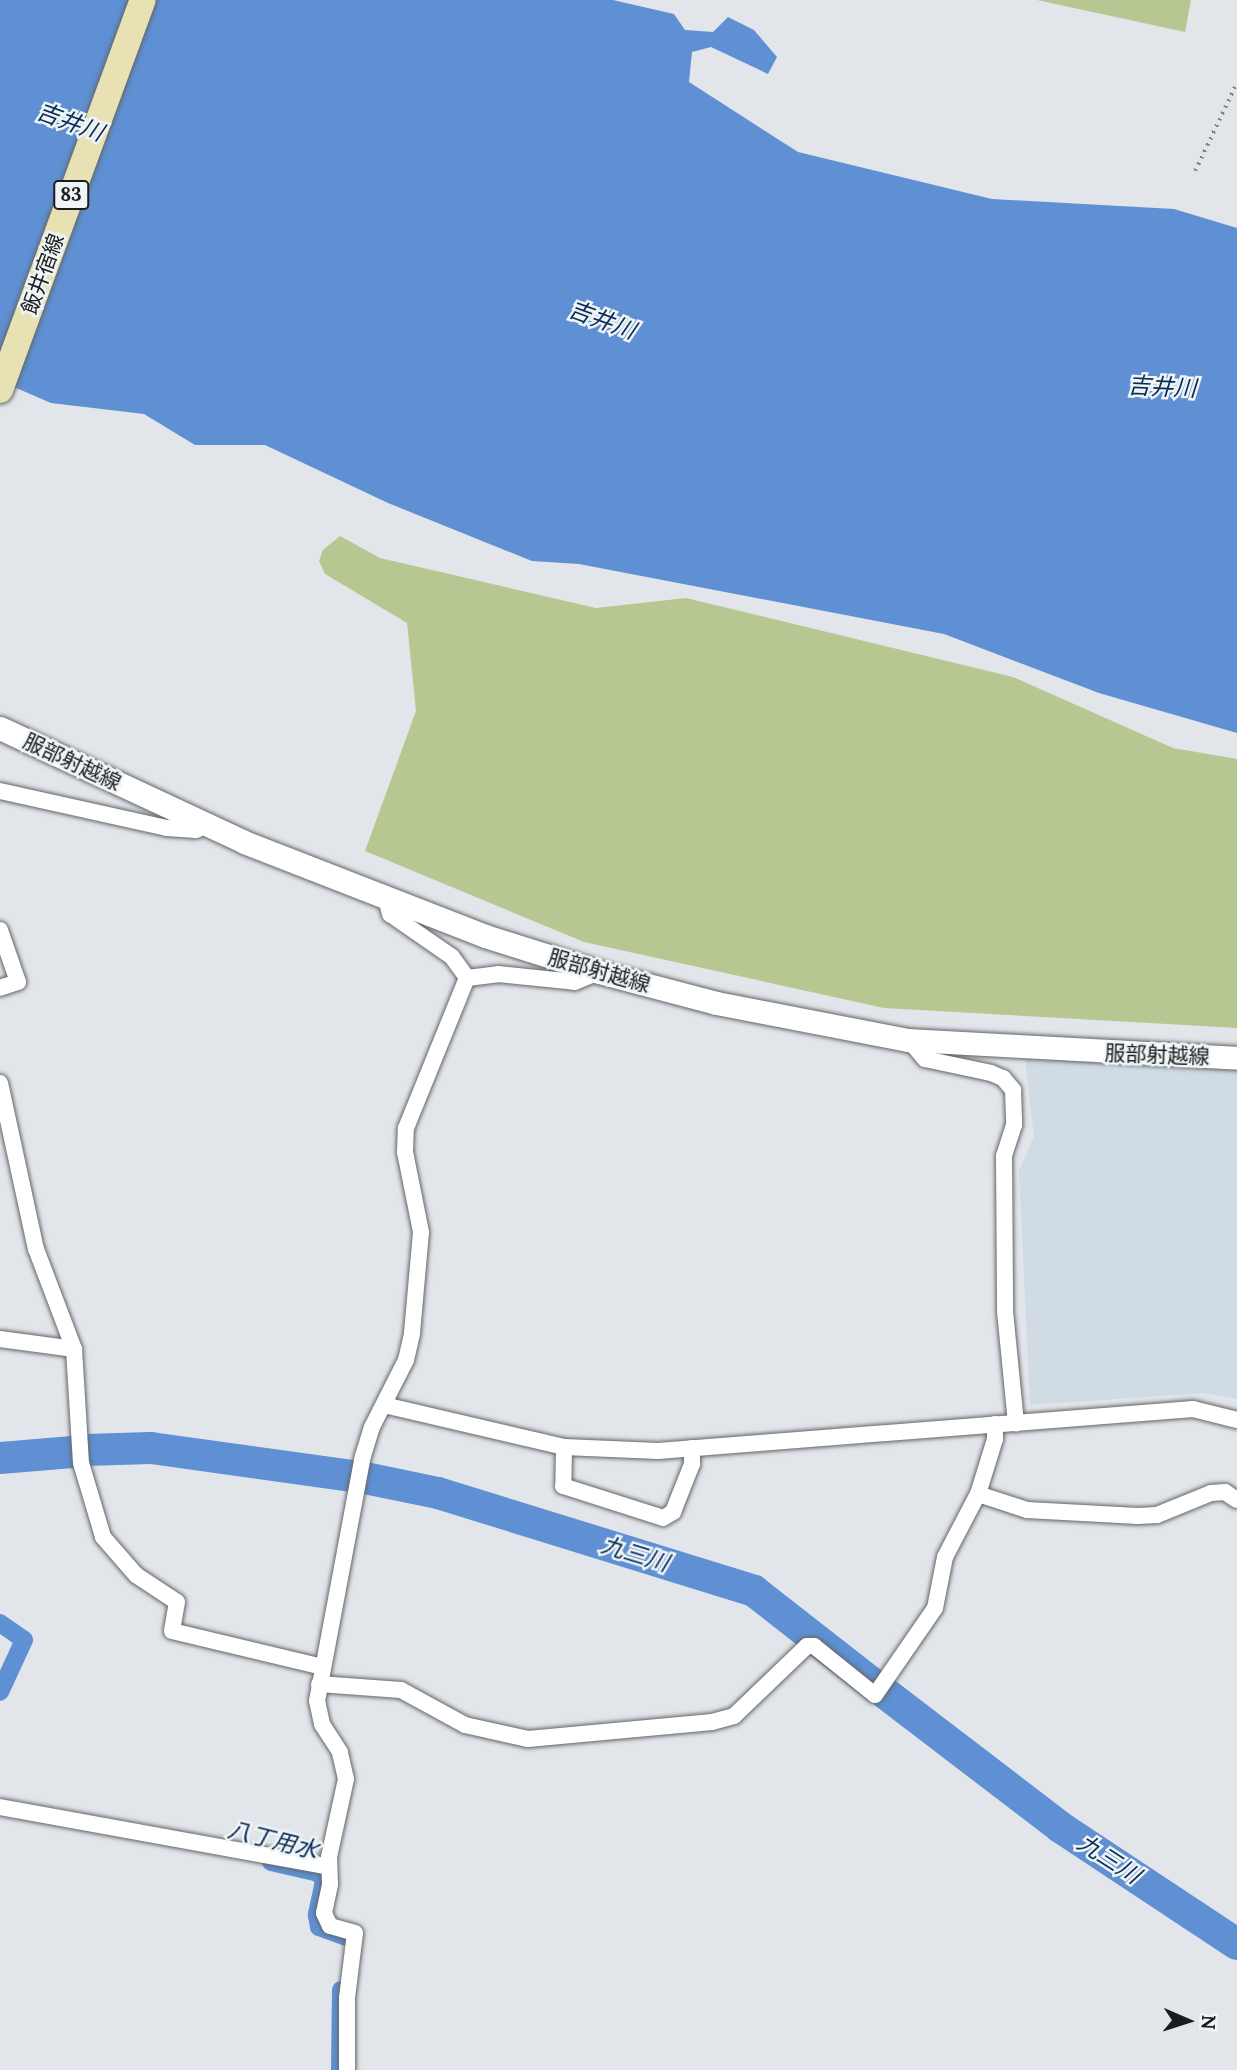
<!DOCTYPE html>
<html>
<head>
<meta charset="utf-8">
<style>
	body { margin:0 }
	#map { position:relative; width:1237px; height:2070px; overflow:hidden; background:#e2e6ea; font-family:Lora,"Noto Sans JP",serif }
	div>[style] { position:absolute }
	.built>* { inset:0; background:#d0dbe4 }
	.green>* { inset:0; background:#b7c792 }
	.water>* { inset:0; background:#5e90d3 }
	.canal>* { height:18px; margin:-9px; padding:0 9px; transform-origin:9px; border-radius:9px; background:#5e90d3 }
	.river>* { height:32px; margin:-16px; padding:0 16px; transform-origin:16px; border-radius:16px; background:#5e90d3 }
	.path>* { height:3.5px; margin-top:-1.75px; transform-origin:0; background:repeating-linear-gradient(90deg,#838689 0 2px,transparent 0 7px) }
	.roads { filter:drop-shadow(0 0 2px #636669) drop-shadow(0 0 2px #636669) }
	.street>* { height:16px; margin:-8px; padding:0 8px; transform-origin:8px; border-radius:8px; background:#fff }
	.secondary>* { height:23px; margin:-11.5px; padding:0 11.5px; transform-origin:11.5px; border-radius:11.5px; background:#fff }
	.primary>* { height:26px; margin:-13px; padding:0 13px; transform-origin:13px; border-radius:13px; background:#e8e1b3 }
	span { translate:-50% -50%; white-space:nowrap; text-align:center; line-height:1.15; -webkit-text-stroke:5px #eff4f7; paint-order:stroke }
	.shield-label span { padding:2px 5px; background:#eff4f7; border:2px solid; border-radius:5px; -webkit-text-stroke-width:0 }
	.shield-label { font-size:19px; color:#1a1c1d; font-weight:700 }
	.street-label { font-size:21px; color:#1a1c1d }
	.water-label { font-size:23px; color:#092b56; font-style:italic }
	.north { position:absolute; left:1153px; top:1986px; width:70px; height:70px; -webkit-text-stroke:5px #eff4f7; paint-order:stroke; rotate:93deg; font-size:19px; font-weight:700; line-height:28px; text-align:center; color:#1a1c1d }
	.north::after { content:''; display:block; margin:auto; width:24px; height:32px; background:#1a1c1d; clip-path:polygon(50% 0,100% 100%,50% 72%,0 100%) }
</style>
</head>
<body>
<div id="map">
	<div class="built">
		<i style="clip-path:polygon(1025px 1059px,1237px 1066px,1237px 1399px,1203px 1393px,1030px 1405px,1019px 1170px,1034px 1137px)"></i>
	</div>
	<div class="green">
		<i style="clip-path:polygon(1037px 0,1191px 0,1185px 32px)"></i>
		<i style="clip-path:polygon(340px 536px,380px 558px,596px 608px,686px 598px,1013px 677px,1173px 748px,1237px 759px,1237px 1028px,884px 1008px,584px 942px,365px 851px,416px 711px,407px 623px,325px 574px,319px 561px,323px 550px)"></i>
	</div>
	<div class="water">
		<i style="clip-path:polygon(0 0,613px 0,674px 14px,685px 30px,713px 32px,728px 17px,754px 30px,777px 57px,768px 74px,711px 47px,692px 52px,689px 82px,798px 152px,992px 199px,1174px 209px,1237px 228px,1237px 733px,1099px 693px,944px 634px,579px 564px,532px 561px,388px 503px,265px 445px,195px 445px,144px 414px,51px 403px,0 381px)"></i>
	</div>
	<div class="canal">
		<i style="left:0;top:1623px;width:29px;rotate:35deg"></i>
		<i style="left:24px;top:1640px;width:57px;rotate:114.8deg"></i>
		<i style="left:271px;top:1862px;width:49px;rotate:12.9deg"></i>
		<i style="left:319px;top:1873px;width:9px;rotate:58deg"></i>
		<i style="left:324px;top:1881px;width:35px;rotate:102deg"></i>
		<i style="left:317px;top:1915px;width:12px;rotate:81deg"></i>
		<i style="left:319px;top:1927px;width:27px;rotate:20deg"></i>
		<i style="left:340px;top:2070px;width:80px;rotate:-89.3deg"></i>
	</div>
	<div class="river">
		<i style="left:85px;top:1450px;width:66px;rotate:-1.7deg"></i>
		<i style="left:151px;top:1448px;width:204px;rotate:7.9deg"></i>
		<i style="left:0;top:1458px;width:73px;rotate:-4.7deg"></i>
		<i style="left:365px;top:1478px;width:75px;rotate:11.6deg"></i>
		<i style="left:438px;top:1493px;width:331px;rotate:17.2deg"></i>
		<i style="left:754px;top:1591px;width:156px;rotate:38deg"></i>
		<i style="left:885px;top:1693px;width:220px;rotate:37.4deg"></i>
		<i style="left:1060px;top:1827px;width:212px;rotate:33.5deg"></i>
	</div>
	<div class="path">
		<i style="left:1195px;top:171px;width:98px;rotate:-64.7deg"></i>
	</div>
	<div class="roads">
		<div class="street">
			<i style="left:0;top:791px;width:171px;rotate:12.5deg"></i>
			<i style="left:167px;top:828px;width:29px;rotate:4deg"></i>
			<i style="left:196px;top:830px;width:13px;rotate:-23deg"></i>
			<i style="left:386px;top:899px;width:16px;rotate:75deg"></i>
			<i style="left:390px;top:914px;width:75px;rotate:34.7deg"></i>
			<i style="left:452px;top:957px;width:26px;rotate:54deg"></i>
			<i style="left:0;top:930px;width:55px;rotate:70.9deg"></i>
			<i style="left:18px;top:982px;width:19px;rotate:162deg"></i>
			<i style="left:467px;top:978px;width:31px;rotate:-7deg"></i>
			<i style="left:498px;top:974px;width:77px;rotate:5.9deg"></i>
			<i style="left:575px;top:982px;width:26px;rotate:-23deg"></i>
			<i style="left:909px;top:1040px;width:25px;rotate:50deg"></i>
			<i style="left:925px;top:1059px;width:67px;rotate:12deg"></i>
			<i style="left:991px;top:1073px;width:13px;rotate:23deg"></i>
			<i style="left:1003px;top:1078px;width:16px;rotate:50deg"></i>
			<i style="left:1013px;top:1090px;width:35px;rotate:88deg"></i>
			<i style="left:1014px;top:1125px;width:33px;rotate:108deg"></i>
			<i style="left:1004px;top:1156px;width:155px;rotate:89.6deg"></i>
			<i style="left:1005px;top:1311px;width:113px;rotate:84.4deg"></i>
			<i style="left:0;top:1083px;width:170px;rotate:77.8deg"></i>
			<i style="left:36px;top:1249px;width:107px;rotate:69.2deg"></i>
			<i style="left:74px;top:1349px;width:114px;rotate:86.5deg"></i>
			<i style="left:81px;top:1463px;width:77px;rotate:73.4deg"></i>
			<i style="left:103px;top:1537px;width:50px;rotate:49deg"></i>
			<i style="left:136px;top:1575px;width:49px;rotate:33.4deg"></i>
			<i style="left:177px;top:1602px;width:29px;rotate:100deg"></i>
			<i style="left:172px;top:1631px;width:155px;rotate:13.4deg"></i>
			<i style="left:0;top:1339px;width:75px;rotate:7.7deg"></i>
			<i style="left:384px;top:1405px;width:185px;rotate:13.1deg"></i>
			<i style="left:564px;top:1447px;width:94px;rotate:2.4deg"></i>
			<i style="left:658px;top:1451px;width:537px;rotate:-4.49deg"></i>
			<i style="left:1193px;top:1409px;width:45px;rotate:14deg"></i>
			<i style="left:564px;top:1447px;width:39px;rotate:91deg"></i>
			<i style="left:563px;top:1486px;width:105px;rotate:17.7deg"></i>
			<i style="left:663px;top:1518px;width:12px;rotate:-31deg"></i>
			<i style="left:673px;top:1512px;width:52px;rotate:-68.4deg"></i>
			<i style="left:692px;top:1464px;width:16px;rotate:-90deg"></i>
			<i style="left:978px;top:1494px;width:58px;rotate:-72.8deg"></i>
			<i style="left:995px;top:1439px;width:15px;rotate:-90deg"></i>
			<i style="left:319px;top:1684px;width:82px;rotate:4.2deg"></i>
			<i style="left:401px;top:1690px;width:73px;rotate:28.7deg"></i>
			<i style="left:465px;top:1725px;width:65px;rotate:12.5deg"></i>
			<i style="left:528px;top:1739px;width:185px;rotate:-5.3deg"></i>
			<i style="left:712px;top:1722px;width:23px;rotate:-15deg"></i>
			<i style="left:734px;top:1716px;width:101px;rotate:-43.8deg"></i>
			<i style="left:807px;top:1646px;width:7px"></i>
			<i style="left:814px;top:1646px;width:78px;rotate:38.8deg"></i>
			<i style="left:875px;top:1695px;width:106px;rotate:-55.4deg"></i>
			<i style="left:935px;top:1608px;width:52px;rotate:-78.9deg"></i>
			<i style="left:945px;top:1557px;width:71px;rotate:-62.4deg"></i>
			<i style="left:978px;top:1494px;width:52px;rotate:18.1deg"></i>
			<i style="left:1027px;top:1510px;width:111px;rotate:3.1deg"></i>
			<i style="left:1138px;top:1516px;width:19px;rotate:-3deg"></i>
			<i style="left:1157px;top:1515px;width:58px;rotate:-22.2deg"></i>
			<i style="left:1211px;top:1493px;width:14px;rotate:-4deg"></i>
			<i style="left:1225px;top:1492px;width:14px;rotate:34deg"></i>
			<i style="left:0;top:1807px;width:334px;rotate:10.3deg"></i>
			<i style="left:347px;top:2070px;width:72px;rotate:-90deg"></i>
			<i style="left:347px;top:1998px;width:65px;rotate:-83deg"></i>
			<i style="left:355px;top:1933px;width:26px;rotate:-164deg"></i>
			<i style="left:330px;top:1926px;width:14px;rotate:-115deg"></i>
			<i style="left:324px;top:1913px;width:30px;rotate:-78deg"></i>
			<i style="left:330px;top:1884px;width:27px;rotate:-92deg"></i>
			<i style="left:329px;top:1857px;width:80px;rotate:-77.7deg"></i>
			<i style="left:346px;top:1779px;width:28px;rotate:-103deg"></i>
			<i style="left:340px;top:1752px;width:33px;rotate:-123deg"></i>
			<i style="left:322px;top:1724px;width:24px;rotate:-102deg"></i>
			<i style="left:317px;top:1701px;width:249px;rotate:-79.4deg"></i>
			<i style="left:363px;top:1456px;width:30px;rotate:-73deg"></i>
			<i style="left:372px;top:1427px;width:75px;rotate:-63.1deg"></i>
			<i style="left:406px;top:1360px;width:28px;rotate:-77deg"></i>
			<i style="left:412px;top:1333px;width:101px;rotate:-84.9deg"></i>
			<i style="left:421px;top:1232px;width:82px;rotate:-101.3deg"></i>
			<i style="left:405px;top:1152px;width:24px;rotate:-88deg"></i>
			<i style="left:406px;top:1128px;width:162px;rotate:-67.9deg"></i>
		</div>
		<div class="secondary">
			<i style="left:0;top:728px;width:269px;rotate:25deg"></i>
			<i style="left:244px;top:842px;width:259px;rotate:21.3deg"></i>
			<i style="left:485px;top:936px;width:120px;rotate:17.5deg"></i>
			<i style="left:599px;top:972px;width:121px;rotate:14.8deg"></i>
			<i style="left:716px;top:1003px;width:197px;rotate:10.9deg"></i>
			<i style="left:909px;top:1040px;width:328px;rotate:3.1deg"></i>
		</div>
		<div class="primary">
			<i style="left:0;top:390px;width:415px;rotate:-69.9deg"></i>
		</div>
	</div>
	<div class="shield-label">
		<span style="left:71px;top:195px">83</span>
	</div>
	<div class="street-label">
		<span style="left:43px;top:274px;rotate:-70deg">飯井宿線</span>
		<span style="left:72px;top:762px;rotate:25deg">服部射越線</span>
		<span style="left:599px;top:971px;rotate:16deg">服部射越線</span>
		<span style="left:1157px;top:1055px;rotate:2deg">服部射越線</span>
	</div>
	<div class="water-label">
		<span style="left:70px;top:122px;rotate:20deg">吉井川</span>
		<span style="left:602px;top:320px;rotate:20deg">吉井川</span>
		<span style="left:1162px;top:387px;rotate:3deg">吉井川</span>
		<span style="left:635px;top:1554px;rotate:17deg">九三川</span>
		<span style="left:273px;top:1840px;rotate:14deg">八丁用水</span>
		<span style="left:1109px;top:1859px;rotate:33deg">九三川</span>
	</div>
	<div class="north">N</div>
</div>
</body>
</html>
